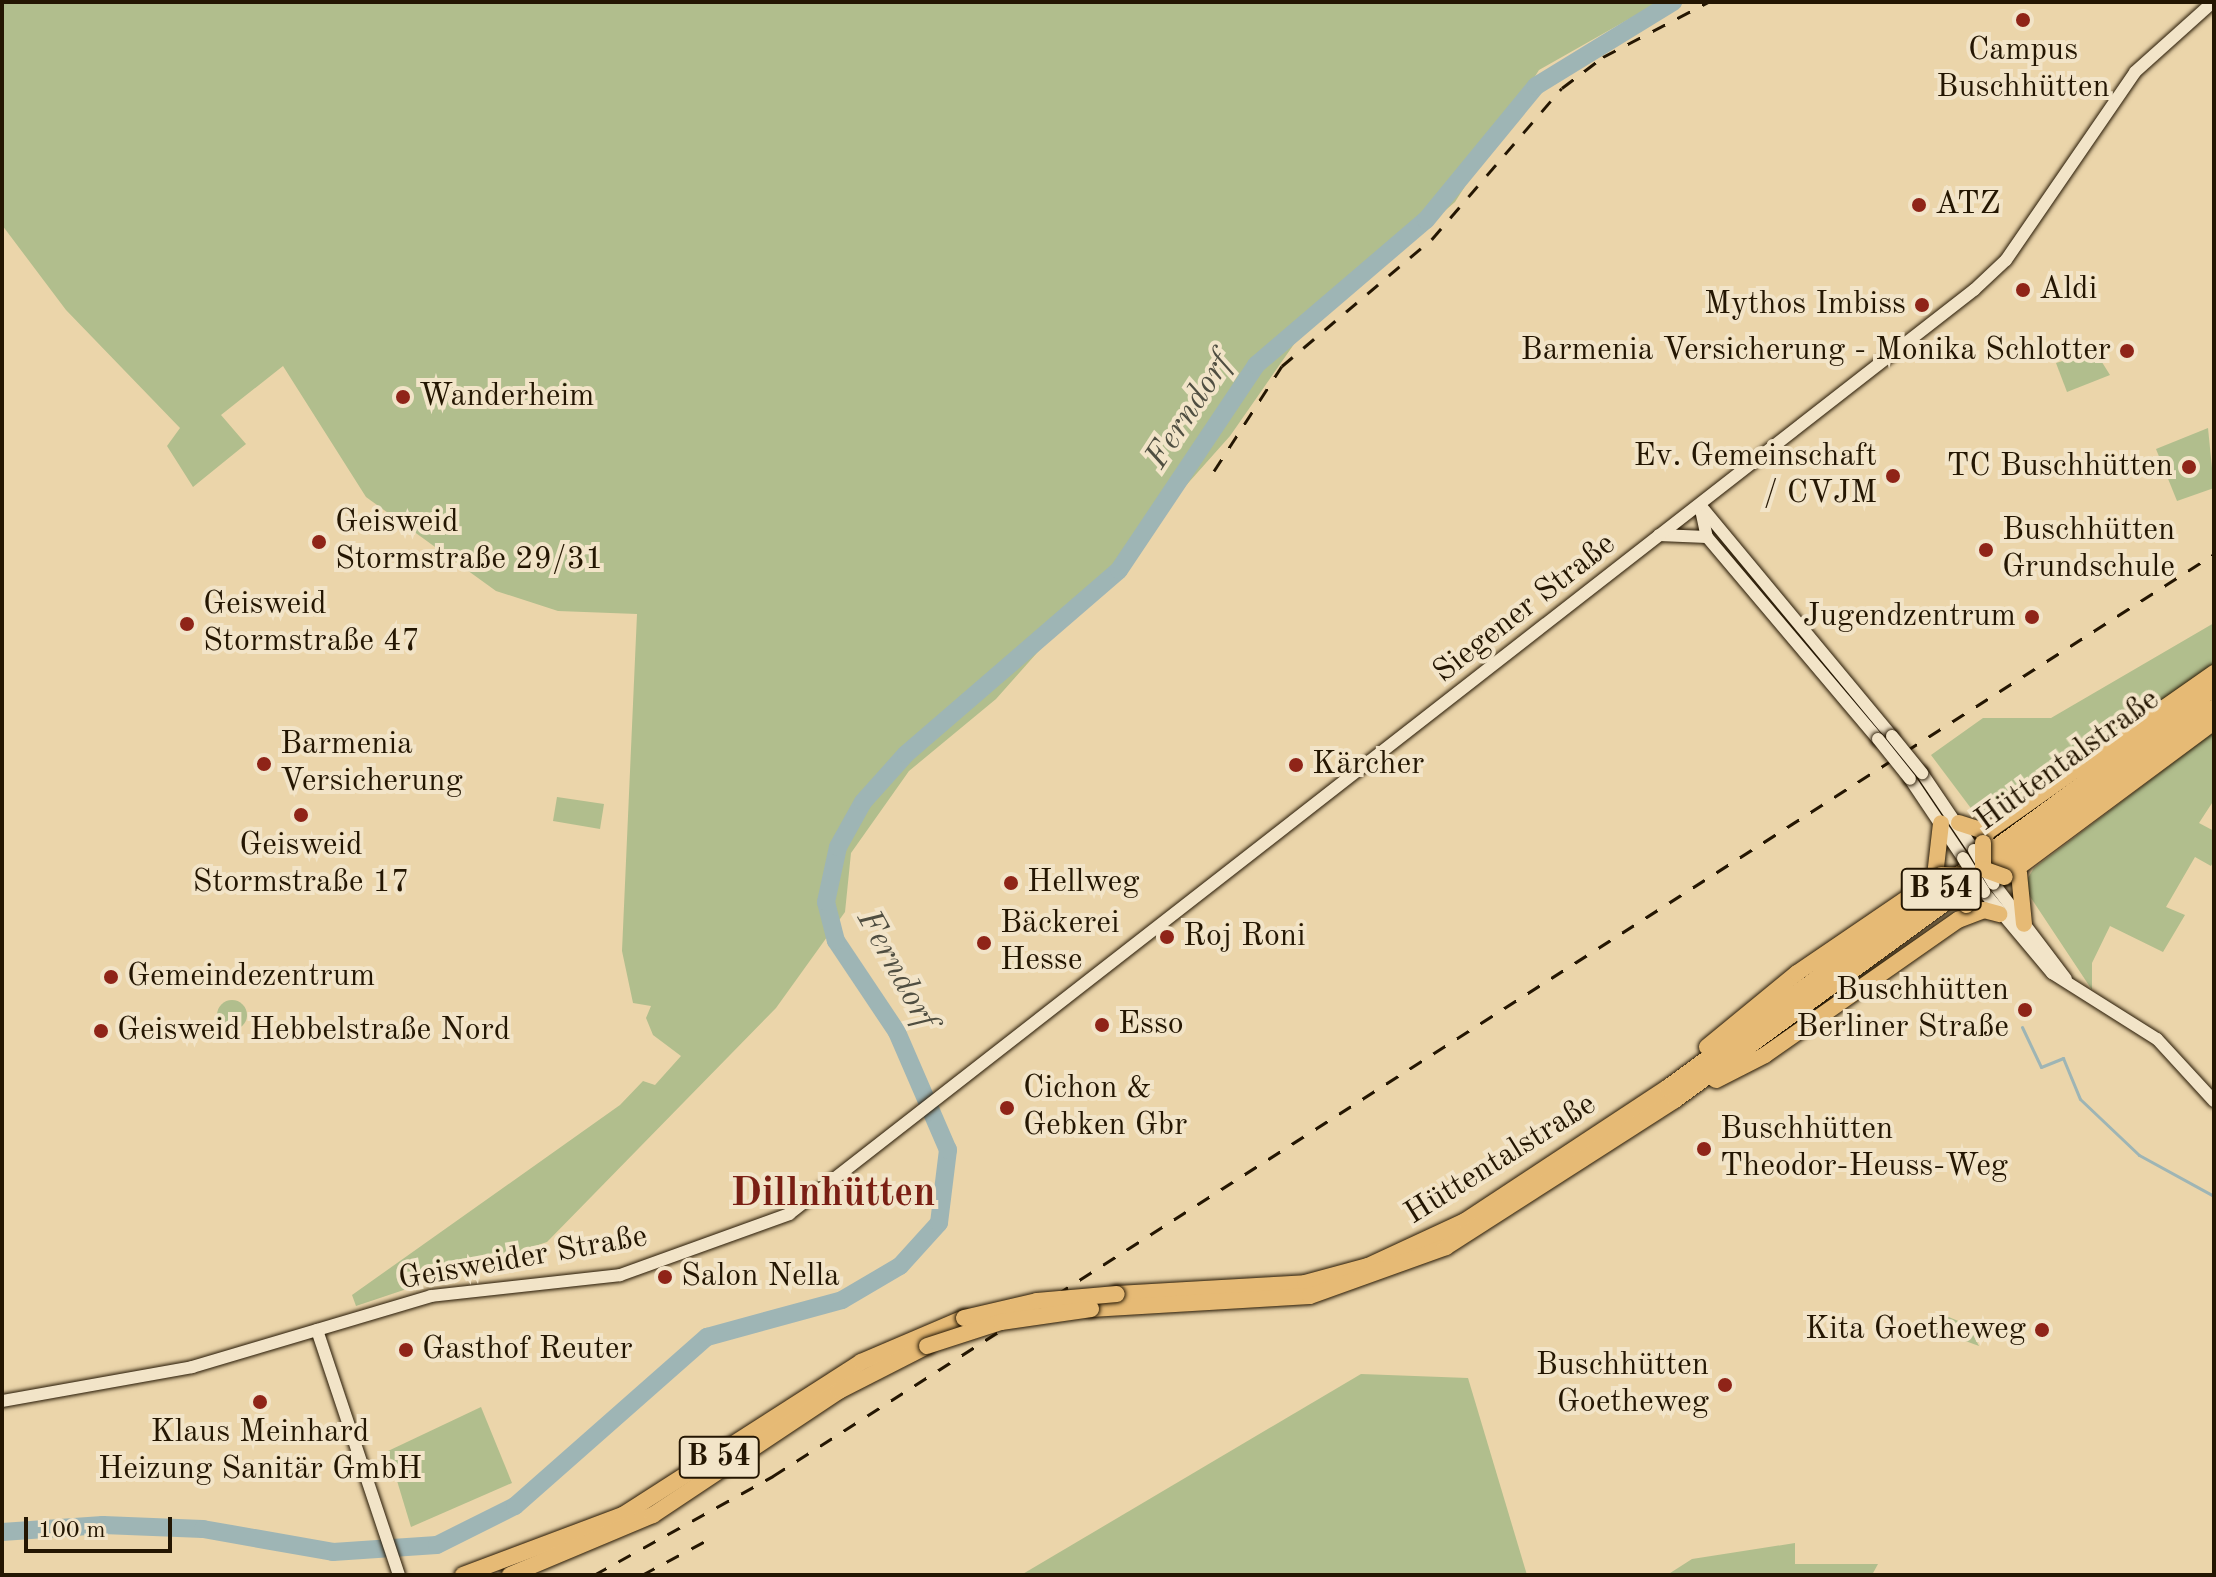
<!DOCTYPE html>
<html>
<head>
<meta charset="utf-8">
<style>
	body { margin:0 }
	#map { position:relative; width:2216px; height:1577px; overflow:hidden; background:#ebd5aa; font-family:"Old Standard TT",serif }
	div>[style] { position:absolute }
	.green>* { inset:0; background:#b1be8d }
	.round { border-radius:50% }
	.stream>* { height:3px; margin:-1.5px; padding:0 1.5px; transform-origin:1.5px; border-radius:1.5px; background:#9eb5b5 }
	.river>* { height:18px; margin:-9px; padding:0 9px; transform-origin:9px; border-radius:9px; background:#9eb5b5 }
	.roads { filter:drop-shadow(0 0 2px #241602) drop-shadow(0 0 2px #241602) }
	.secondary>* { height:12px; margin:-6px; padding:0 6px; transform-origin:6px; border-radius:6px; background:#f2e4c8 }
	.highway>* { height:16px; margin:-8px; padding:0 8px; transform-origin:8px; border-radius:8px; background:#e6ba75 }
	.rail>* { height:3px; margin-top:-1.5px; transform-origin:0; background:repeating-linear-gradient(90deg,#241602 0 14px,transparent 0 28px) }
	.bridges { filter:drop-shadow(0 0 2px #241602) drop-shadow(0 0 2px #241602) }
	.secondary-bridge>* { height:12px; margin:-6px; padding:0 6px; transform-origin:6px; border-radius:6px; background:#f2e4c8 }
	.highway-bridge>* { height:16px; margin:-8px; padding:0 8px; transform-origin:8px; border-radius:8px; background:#e6ba75 }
	.dots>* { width:22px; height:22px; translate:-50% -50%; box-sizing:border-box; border:4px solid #f2e4c8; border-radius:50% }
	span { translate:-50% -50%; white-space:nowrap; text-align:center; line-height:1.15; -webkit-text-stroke:8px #f2e4c8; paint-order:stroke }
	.shield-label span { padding:2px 6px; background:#f2e4c8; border:2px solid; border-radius:6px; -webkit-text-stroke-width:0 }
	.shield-label { font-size:30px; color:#241602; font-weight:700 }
	.poi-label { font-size:32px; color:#241602 }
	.left { translate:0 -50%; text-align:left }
	.right { translate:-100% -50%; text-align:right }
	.street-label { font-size:32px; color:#241602 }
	.water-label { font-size:34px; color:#4f4e41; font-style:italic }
	.district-label { font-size:40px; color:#7a1f14; font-weight:700 }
	.frame { position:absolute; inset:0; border:4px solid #241602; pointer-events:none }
	.scale { position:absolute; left:24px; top:1517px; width:148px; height:36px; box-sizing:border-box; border:4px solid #241602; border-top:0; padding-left:10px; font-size:24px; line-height:28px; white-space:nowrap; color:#241602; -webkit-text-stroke:6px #f2e4c8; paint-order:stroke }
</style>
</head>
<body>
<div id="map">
	<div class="green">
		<i style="clip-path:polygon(2px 2px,1659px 2px,1539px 70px,1455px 202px,1299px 337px,1230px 436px,996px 699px,909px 771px,851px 853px,845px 912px,776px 1008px,547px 1242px,356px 1306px,352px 1295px,620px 1105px,643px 1081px,655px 1085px,681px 1056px,653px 1035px,646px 1018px,651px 1006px,633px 1003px,622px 951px,637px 614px,558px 611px,496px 591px,366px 497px,283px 366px,221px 415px,246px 444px,193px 487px,167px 446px,180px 428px,66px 310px,2px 225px)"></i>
		<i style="clip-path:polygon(2095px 351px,2110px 375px,2067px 392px,2056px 363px)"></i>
		<i style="clip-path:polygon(2208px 428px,2214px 488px,2177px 501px,2156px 449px)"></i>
		<i style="clip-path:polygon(2214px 623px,2214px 667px,1988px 816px,1973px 811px,1931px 755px,1983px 718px,2051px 718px)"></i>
		<i style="clip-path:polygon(2214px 732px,2214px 800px,2199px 823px,2214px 831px,2214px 860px,2211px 866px,2195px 857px,2166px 907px,2185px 915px,2163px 952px,2110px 926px,2092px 963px,2092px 990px,2023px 886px,2034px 868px)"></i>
		<i style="clip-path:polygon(557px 797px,604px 804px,600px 829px,553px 821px)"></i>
		<i class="round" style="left:217px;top:1000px;width:30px;height:30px"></i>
		<i style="clip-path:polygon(1939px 1313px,1968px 1325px,1979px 1346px,1933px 1329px)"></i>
		<i style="clip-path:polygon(1361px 1374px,1468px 1378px,1527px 1575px,1021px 1575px)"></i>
		<i style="clip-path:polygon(481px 1407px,512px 1483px,411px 1527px,388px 1451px)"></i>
		<i style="clip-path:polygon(1795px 1543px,1795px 1564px,1878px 1564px,1872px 1575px,1667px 1575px,1692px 1559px)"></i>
	</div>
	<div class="stream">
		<i style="left:2022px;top:1027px;width:44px;rotate:64.6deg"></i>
		<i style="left:2041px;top:1067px;width:24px;rotate:-22deg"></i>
		<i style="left:2063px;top:1058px;width:44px;rotate:67.5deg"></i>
		<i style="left:2080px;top:1099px;width:81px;rotate:43.5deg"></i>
		<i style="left:2139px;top:1155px;width:85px;rotate:28.7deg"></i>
	</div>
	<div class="river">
		<i style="left:2px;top:1532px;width:101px;rotate:-4deg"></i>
		<i style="left:103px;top:1525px;width:100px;rotate:2.3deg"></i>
		<i style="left:203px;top:1529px;width:132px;rotate:10deg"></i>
		<i style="left:333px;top:1552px;width:104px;rotate:-3.9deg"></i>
		<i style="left:437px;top:1545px;width:87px;rotate:-26.6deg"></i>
		<i style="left:515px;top:1506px;width:256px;rotate:-41.4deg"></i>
		<i style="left:707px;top:1337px;width:140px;rotate:-15.3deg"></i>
		<i style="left:842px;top:1300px;width:67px;rotate:-30.4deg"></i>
		<i style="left:900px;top:1266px;width:58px;rotate:-47.8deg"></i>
		<i style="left:939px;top:1223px;width:74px;rotate:-83deg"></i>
		<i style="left:948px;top:1150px;width:129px;rotate:-113.4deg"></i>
		<i style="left:897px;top:1032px;width:110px;rotate:-123.8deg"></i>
		<i style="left:836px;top:941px;width:40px;rotate:-104.4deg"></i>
		<i style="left:826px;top:902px;width:56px;rotate:-77.7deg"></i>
		<i style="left:838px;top:847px;width:51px;rotate:-60.9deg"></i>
		<i style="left:863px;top:802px;width:64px;rotate:-48.1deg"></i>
		<i style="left:906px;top:754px;width:281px;rotate:-40.8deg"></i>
		<i style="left:1119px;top:570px;width:247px;rotate:-56.2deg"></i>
		<i style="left:1256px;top:365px;width:223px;rotate:-40.5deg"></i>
		<i style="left:1426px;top:220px;width:173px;rotate:-50.6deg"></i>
		<i style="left:1536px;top:86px;width:161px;rotate:-31.5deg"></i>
	</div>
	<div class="roads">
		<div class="secondary">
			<i style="left:1700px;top:505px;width:300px;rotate:50.3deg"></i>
			<i style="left:1700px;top:505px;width:33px;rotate:78deg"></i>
			<i style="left:1707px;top:537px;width:265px;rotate:49.8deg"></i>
			<i style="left:1659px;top:535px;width:48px;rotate:2.4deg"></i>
			<i style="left:1922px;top:773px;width:93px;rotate:56deg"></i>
			<i style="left:1910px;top:779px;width:95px;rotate:56.1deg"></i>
			<i style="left:1994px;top:884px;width:119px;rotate:52.8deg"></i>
			<i style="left:1984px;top:892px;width:106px;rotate:50deg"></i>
			<i style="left:2052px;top:973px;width:124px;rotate:32.2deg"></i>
			<i style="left:2157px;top:1039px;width:84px;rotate:47.4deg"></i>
			<i style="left:317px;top:1330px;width:258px;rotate:71.5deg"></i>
			<i style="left:2px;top:1401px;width:193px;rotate:-10.1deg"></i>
			<i style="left:192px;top:1367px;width:249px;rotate:-16.5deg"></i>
			<i style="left:431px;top:1296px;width:190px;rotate:-6.3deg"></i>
			<i style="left:620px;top:1275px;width:180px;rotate:-19.8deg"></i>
			<i style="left:789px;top:1214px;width:1503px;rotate:-37.95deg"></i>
			<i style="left:1974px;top:290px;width:44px;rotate:-43.2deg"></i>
			<i style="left:2006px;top:260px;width:228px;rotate:-55.5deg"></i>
			<i style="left:2135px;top:72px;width:105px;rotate:-41.9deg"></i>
		</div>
		<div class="highway">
			<i style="left:1959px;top:823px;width:29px;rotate:18deg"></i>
			<i style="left:1983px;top:843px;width:12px;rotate:-70deg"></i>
			<i style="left:1987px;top:832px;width:277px;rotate:-35deg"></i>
			<i style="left:2019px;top:873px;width:51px;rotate:84.4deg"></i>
			<i style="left:1935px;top:876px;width:53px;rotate:-83.5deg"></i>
			<i style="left:2005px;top:877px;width:260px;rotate:-36.6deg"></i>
			<i style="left:1707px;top:1047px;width:117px;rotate:-39.4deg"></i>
			<i style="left:1797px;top:973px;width:174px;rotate:-34.2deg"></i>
			<i style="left:1716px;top:1080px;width:55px;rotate:-27deg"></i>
			<i style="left:1765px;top:1055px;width:236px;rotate:-35deg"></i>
			<i style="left:1958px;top:920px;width:28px;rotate:-21deg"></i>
			<i style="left:1984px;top:910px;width:16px;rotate:15deg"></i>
			<i style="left:1117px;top:1294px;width:188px;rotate:-3.3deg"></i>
			<i style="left:1305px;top:1283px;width:65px;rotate:-15.1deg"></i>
			<i style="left:1368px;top:1266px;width:107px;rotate:-24.9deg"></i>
			<i style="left:1465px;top:1221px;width:242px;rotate:-33.4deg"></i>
			<i style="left:1667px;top:1088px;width:678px;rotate:-36.18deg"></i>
			<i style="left:1091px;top:1309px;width:219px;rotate:-3.4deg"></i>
			<i style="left:1310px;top:1296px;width:145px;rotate:-19.8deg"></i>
			<i style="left:1446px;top:1247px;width:272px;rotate:-32.7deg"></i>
			<i style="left:1675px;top:1100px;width:667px;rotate:-36.1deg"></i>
			<i style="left:463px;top:1575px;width:171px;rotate:-20.6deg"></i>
			<i style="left:623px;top:1515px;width:283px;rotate:-32.7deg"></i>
			<i style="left:861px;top:1362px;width:112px;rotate:-23.1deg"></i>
			<i style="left:510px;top:1575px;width:155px;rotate:-22.8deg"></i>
			<i style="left:653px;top:1515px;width:224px;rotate:-33.7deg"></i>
			<i style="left:839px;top:1391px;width:99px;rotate:-27.1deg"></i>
		</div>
	</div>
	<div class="rail">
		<i style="left:1214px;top:471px;width:125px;rotate:-57.1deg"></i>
		<i style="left:1282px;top:366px;width:197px;rotate:-40.3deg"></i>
		<i style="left:1432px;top:239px;width:199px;rotate:-49.3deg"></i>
		<i style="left:1562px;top:88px;width:51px;rotate:-37.1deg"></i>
		<i style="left:1603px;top:57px;width:119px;rotate:-27.6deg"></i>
		<i style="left:594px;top:1575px;width:205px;rotate:-28.9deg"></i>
		<i style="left:773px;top:1476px;width:1711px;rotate:-32.61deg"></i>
		<i style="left:642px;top:1575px;width:78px;rotate:-28.2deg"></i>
	</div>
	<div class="bridges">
		<div class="secondary-bridge">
			<i style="left:1892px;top:736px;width:48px;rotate:51deg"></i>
			<i style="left:1878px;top:739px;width:51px;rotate:51.3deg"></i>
			<i style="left:1974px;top:850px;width:39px;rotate:60deg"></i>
			<i style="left:1963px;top:858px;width:40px;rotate:58deg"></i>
		</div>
		<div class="highway-bridge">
			<i style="left:1983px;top:843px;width:26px;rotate:90deg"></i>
			<i style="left:1983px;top:869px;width:23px;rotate:20deg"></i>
			<i style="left:1941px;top:875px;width:33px;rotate:2deg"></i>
			<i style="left:1974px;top:876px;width:30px;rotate:105deg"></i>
			<i style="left:964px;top:1318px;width:75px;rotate:-13.1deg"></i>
			<i style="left:1037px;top:1301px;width:80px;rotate:-5deg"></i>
			<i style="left:927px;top:1346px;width:78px;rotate:-18deg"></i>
			<i style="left:1001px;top:1322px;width:91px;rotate:-8.2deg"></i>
		</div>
	</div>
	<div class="dots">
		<i style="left:2023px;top:20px;background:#8f2418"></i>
		<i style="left:1919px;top:205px;background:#8f2418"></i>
		<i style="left:2023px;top:290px;background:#8f2418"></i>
		<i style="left:1922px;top:305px;background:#8f2418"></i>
		<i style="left:2127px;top:351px;background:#8f2418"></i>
		<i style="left:403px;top:397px;background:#8f2418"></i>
		<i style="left:2189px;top:467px;background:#8f2418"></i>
		<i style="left:1893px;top:476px;background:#8f2418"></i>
		<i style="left:319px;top:542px;background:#8f2418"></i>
		<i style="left:1986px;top:550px;background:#8f2418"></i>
		<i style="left:2032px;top:617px;background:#8f2418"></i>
		<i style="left:187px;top:624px;background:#8f2418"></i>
		<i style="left:264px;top:764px;background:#8f2418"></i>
		<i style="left:1296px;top:765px;background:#8f2418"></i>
		<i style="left:301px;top:815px;background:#8f2418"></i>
		<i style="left:1011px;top:883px;background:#8f2418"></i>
		<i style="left:1167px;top:937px;background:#8f2418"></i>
		<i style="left:984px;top:943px;background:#8f2418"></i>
		<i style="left:111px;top:977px;background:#8f2418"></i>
		<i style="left:2025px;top:1010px;background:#8f2418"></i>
		<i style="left:1102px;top:1025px;background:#8f2418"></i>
		<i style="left:101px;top:1031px;background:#8f2418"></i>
		<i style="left:1007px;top:1108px;background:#8f2418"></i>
		<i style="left:1704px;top:1149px;background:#8f2418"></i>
		<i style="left:665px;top:1277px;background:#8f2418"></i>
		<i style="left:2042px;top:1330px;background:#8f2418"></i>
		<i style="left:406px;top:1350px;background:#8f2418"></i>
		<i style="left:1725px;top:1385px;background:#8f2418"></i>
		<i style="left:260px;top:1402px;background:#8f2418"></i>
	</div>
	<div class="shield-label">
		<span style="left:1941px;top:889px">B 54</span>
		<span style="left:719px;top:1457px">B 54</span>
	</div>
	<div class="poi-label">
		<span style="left:2023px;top:70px">Campus<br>Buschhütten</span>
		<span class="left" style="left:1935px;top:205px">ATZ</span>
		<span class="left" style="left:2039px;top:290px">Aldi</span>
		<span class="right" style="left:1906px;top:305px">Mythos Imbiss</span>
		<span class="right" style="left:2111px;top:351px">Barmenia Versicherung - Monika Schlotter</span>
		<span class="left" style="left:419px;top:397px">Wanderheim</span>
		<span class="right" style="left:1877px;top:476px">Ev. Gemeinschaft<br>/ CVJM</span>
		<span class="right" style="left:2173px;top:467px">TC Buschhütten</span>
		<span class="left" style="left:335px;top:542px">Geisweid<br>Stormstraße 29/31</span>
		<span class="left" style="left:2002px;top:550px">Buschhütten<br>Grundschule</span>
		<span class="left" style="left:203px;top:624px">Geisweid<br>Stormstraße 47</span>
		<span class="right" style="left:2016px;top:617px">Jugendzentrum</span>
		<span class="left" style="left:280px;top:764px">Barmenia<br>Versicherung</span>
		<span class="left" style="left:1312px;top:765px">Kärcher</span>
		<span style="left:301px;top:865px">Geisweid<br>Stormstraße 17</span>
		<span class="left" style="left:1027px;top:883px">Hellweg</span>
		<span class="left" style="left:1000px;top:943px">Bäckerei<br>Hesse</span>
		<span class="left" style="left:1183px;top:937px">Roj Roni</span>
		<span class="left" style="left:127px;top:977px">Gemeindezentrum</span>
		<span class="right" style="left:2009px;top:1010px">Buschhütten<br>Berliner Straße</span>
		<span class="left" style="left:1118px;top:1025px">Esso</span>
		<span class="left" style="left:117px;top:1031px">Geisweid Hebbelstraße Nord</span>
		<span class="left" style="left:1023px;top:1108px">Cichon &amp;<br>Gebken Gbr</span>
		<span class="left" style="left:1720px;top:1149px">Buschhütten<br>Theodor-Heuss-Weg</span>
		<span class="left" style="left:681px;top:1277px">Salon Nella</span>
		<span class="right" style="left:2026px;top:1330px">Kita Goetheweg</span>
		<span class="left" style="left:422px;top:1350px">Gasthof Reuter</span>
		<span class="right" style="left:1709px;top:1385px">Buschhütten<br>Goetheweg</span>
		<span style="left:260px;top:1452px">Klaus Meinhard<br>Heizung Sanitär GmbH</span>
	</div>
	<div class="street-label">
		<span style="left:1525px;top:609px;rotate:-38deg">Siegener Straße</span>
		<span style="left:2068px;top:761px;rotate:-36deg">Hüttentalstraße</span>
		<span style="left:1501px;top:1160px;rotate:-32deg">Hüttentalstraße</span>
		<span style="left:523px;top:1259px;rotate:-10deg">Geisweider Straße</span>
	</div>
	<div class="water-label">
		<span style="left:1190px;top:411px;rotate:-57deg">Ferndorf</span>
		<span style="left:896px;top:970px;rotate:61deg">Ferndorf</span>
	</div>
	<div class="district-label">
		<span style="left:833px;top:1195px">Dillnhütten</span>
	</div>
	<div class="frame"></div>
	<div class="scale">100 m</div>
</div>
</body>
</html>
